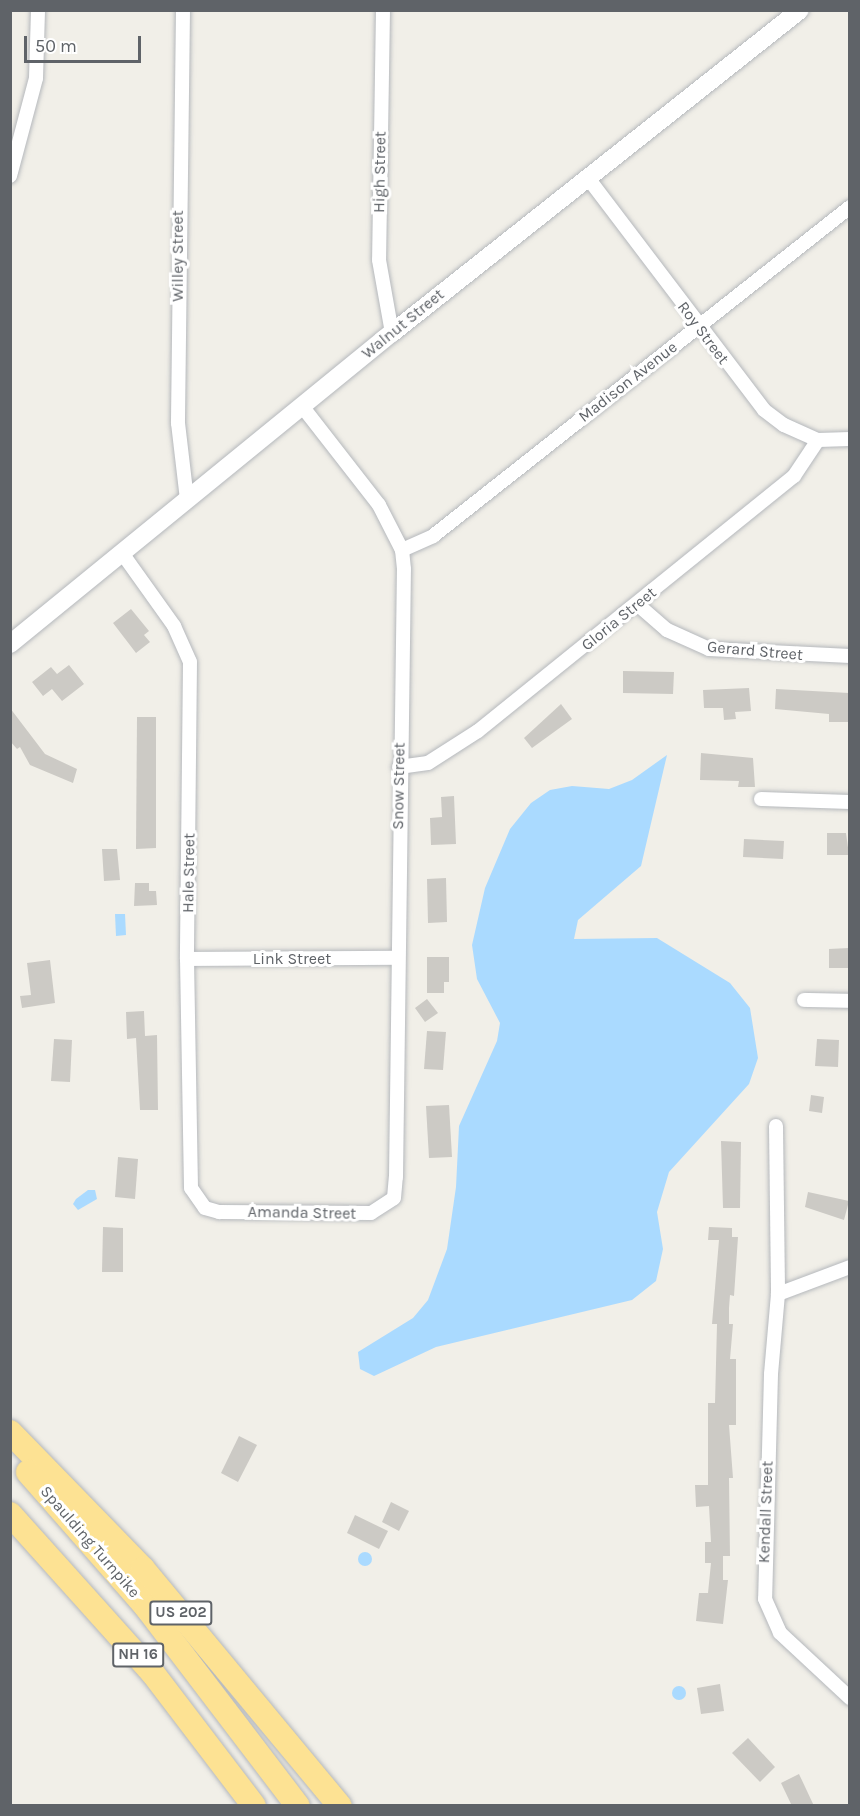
<!DOCTYPE html>
<html>
<head>
<meta charset="utf-8">
<style>
	body { margin:0 }
	#map { position:relative; width:860px; height:1816px; overflow:hidden; background:#f1efe8; font-family:Karla,sans-serif }
	div>[style] { position:absolute }
	.water>* { inset:0; background:#aadaff }
	.round { border-radius:50% }
	.building>* { inset:0; background:#cccac5 }
	.roads { filter:drop-shadow(0 0 2px #b5b8bc) drop-shadow(0 0 2px #b5b8bc) }
	.minor>* { height:14px; margin:-7px; padding:0 7px; transform-origin:7px; border-radius:7px; background:#fff }
	.secondary>* { height:18px; margin:-9px; padding:0 9px; transform-origin:9px; border-radius:9px; background:#fff }
	.motorway>* { height:24px; margin:-12px; padding:0 12px; transform-origin:12px; border-radius:12px; background:#fde293 }
	span { translate:-50% -50%; white-space:nowrap; text-align:center; line-height:1.15; -webkit-text-stroke:6px #fff; paint-order:stroke }
	.shield-label span { padding:2px 4px; background:#fff; border:2px solid; border-radius:4px; -webkit-text-stroke-width:0 }
	.shield-label { font-size:15px; color:#5f6368; font-weight:700 }
	.street-label { font-size:16px; color:#5f6368 }
	.frame { position:absolute; inset:0; border:12px solid #5f6368; pointer-events:none }
	.scale { position:absolute; left:24px; top:36px; width:117px; height:27px; box-sizing:border-box; border:3px solid #5f6368; border-top:0; padding-left:8px; font-size:18px; line-height:21px; white-space:nowrap; color:#5f6368; -webkit-text-stroke:4px #fff; paint-order:stroke }
</style>
</head>
<body>
<div id="map">
	<div class="water">
		<i style="clip-path:polygon(667px 755px,641px 866px,578px 920px,574px 939px,657px 938px,730px 983px,750px 1008px,758px 1058px,749px 1084px,669px 1172px,657px 1212px,663px 1249px,656px 1281px,632px 1300px,436px 1347px,374px 1376px,360px 1369px,358px 1352px,413px 1318px,428px 1300px,447px 1249px,456px 1187px,459px 1126px,497px 1041px,500px 1023px,477px 979px,472px 945px,485px 888px,510px 829px,531px 803px,550px 790px,572px 786px,609px 789px,632px 780px)"></i>
		<i style="clip-path:polygon(115px 914px,125px 914px,126px 935px,116px 936px)"></i>
		<i style="clip-path:polygon(88px 1190px,95px 1190px,97px 1199px,78px 1210px,73px 1204px,76px 1199px)"></i>
		<i class="round" style="left:358px;top:1552px;width:14px;height:14px"></i>
		<i class="round" style="left:672px;top:1686px;width:14px;height:14px"></i>
	</div>
	<div class="building">
		<i style="clip-path:polygon(131px 609px,149px 631px,144px 635px,150px 642px,136px 653px,113px 623px)"></i>
		<i style="clip-path:polygon(69px 665px,84px 684px,62px 701px,52px 689px,43px 696px,32px 682px,51px 667px,57px 674px)"></i>
		<i style="clip-path:polygon(623px 671px,674px 672px,673px 694px,623px 693px)"></i>
		<i style="clip-path:polygon(749px 688px,751px 711px,735px 712px,736px 719px,724px 720px,723px 708px,704px 708px,703px 690px)"></i>
		<i style="clip-path:polygon(776px 689px,849px 693px,849px 722px,829px 722px,829px 714px,775px 709px)"></i>
		<i style="clip-path:polygon(561px 704px,572px 719px,532px 748px,524px 738px)"></i>
		<i style="clip-path:polygon(10px 708px,45px 754px,77px 769px,73px 783px,30px 765px,20px 747px,17px 749px,10px 741px)"></i>
		<i style="clip-path:polygon(137px 717px,156px 717px,156px 848px,136px 849px)"></i>
		<i style="clip-path:polygon(701px 753px,753px 758px,755px 787px,738px 787px,739px 781px,700px 780px)"></i>
		<i style="clip-path:polygon(454px 796px,456px 844px,431px 845px,430px 818px,442px 817px,441px 797px)"></i>
		<i style="clip-path:polygon(827px 833px,846px 833px,849px 855px,827px 855px)"></i>
		<i style="clip-path:polygon(744px 839px,784px 841px,783px 859px,743px 857px)"></i>
		<i style="clip-path:polygon(102px 849px,117px 849px,120px 880px,104px 881px)"></i>
		<i style="clip-path:polygon(446px 878px,447px 922px,428px 923px,427px 879px)"></i>
		<i style="clip-path:polygon(135px 883px,149px 883px,149px 891px,156px 891px,157px 905px,134px 906px)"></i>
		<i style="clip-path:polygon(849px 948px,849px 968px,829px 968px,829px 949px)"></i>
		<i style="clip-path:polygon(427px 957px,449px 957px,449px 982px,444px 982px,444px 993px,427px 993px)"></i>
		<i style="clip-path:polygon(50px 960px,55px 1003px,22px 1008px,20px 996px,31px 995px,27px 963px)"></i>
		<i style="clip-path:polygon(427px 999px,438px 1013px,425px 1022px,415px 1008px)"></i>
		<i style="clip-path:polygon(144px 1011px,145px 1036px,157px 1035px,158px 1110px,140px 1110px,136px 1038px,127px 1039px,126px 1012px)"></i>
		<i style="clip-path:polygon(427px 1031px,446px 1032px,443px 1070px,424px 1069px)"></i>
		<i style="clip-path:polygon(54px 1039px,72px 1040px,70px 1082px,51px 1081px)"></i>
		<i style="clip-path:polygon(817px 1039px,839px 1040px,838px 1067px,815px 1066px)"></i>
		<i style="clip-path:polygon(811px 1095px,824px 1097px,822px 1113px,809px 1111px)"></i>
		<i style="clip-path:polygon(449px 1105px,452px 1157px,429px 1158px,426px 1106px)"></i>
		<i style="clip-path:polygon(721px 1141px,741px 1142px,740px 1208px,723px 1208px)"></i>
		<i style="clip-path:polygon(118px 1157px,138px 1159px,135px 1199px,115px 1197px)"></i>
		<i style="clip-path:polygon(808px 1192px,849px 1201px,844px 1220px,805px 1207px)"></i>
		<i style="clip-path:polygon(103px 1227px,123px 1228px,123px 1272px,102px 1272px)"></i>
		<i style="clip-path:polygon(709px 1227px,732px 1228px,732px 1237px,738px 1237px,734px 1296px,730px 1295px,729px 1308px,729px 1324px,733px 1324px,730px 1359px,736px 1359px,736px 1425px,729px 1425px,733px 1478px,729px 1478px,730px 1556px,723px 1556px,723px 1580px,728px 1580px,723px 1624px,696px 1621px,699px 1593px,708px 1593px,711px 1563px,705px 1563px,705px 1542px,711px 1542px,709px 1506px,696px 1507px,695px 1485px,708px 1485px,708px 1403px,715px 1403px,717px 1324px,712px 1324px,719px 1240px,708px 1240px)"></i>
		<i style="clip-path:polygon(239px 1436px,257px 1445px,238px 1482px,221px 1473px)"></i>
		<i style="clip-path:polygon(391px 1502px,409px 1511px,399px 1531px,382px 1522px)"></i>
		<i style="clip-path:polygon(355px 1515px,388px 1531px,379px 1549px,347px 1533px)"></i>
		<i style="clip-path:polygon(720px 1684px,724px 1711px,701px 1714px,697px 1688px)"></i>
		<i style="clip-path:polygon(748px 1738px,775px 1767px,760px 1782px,732px 1753px)"></i>
		<i style="clip-path:polygon(799px 1774px,814px 1806px,792px 1806px,781px 1783px)"></i>
	</div>
	<div class="roads">
		<div class="minor">
			<i style="left:183px;top:10px;width:413px;rotate:90.7deg"></i>
			<i style="left:178px;top:423px;width:78px;rotate:83.3deg"></i>
			<i style="left:383px;top:10px;width:250px;rotate:90.9deg"></i>
			<i style="left:379px;top:260px;width:74px;rotate:79.9deg"></i>
			<i style="left:10px;top:176px;width:101px;rotate:-75.1deg"></i>
			<i style="left:36px;top:78px;width:68px;rotate:-88.3deg"></i>
			<i style="left:588px;top:178px;width:291px;rotate:52.8deg"></i>
			<i style="left:764px;top:410px;width:25px;rotate:37deg"></i>
			<i style="left:784px;top:425px;width:37px;rotate:24deg"></i>
			<i style="left:818px;top:440px;width:32px;rotate:-2deg"></i>
			<i style="left:402px;top:550px;width:34px;rotate:-24deg"></i>
			<i style="left:433px;top:536px;width:531px;rotate:-38.27deg"></i>
			<i style="left:122px;top:553px;width:90px;rotate:54.5deg"></i>
			<i style="left:174px;top:626px;width:39px;rotate:66deg"></i>
			<i style="left:190px;top:662px;width:297px;rotate:90.6deg"></i>
			<i style="left:187px;top:959px;width:229px;rotate:89deg"></i>
			<i style="left:191px;top:1188px;width:24px;rotate:55deg"></i>
			<i style="left:205px;top:1208px;width:15px;rotate:16deg"></i>
			<i style="left:219px;top:1212px;width:152px;rotate:0.4deg"></i>
			<i style="left:371px;top:1213px;width:27px;rotate:-33deg"></i>
			<i style="left:394px;top:1198px;width:21px;rotate:-85deg"></i>
			<i style="left:396px;top:1177px;width:608px;rotate:-89.25deg"></i>
			<i style="left:404px;top:569px;width:19px;rotate:-96deg"></i>
			<i style="left:402px;top:550px;width:51px;rotate:-117.1deg"></i>
			<i style="left:379px;top:505px;width:125px;rotate:-127.9deg"></i>
			<i style="left:637px;top:604px;width:40px;rotate:41deg"></i>
			<i style="left:667px;top:630px;width:46px;rotate:24.3deg"></i>
			<i style="left:709px;top:649px;width:141px;rotate:2.8deg"></i>
			<i style="left:399px;top:767px;width:29px;rotate:-8deg"></i>
			<i style="left:428px;top:763px;width:59px;rotate:-32.6deg"></i>
			<i style="left:478px;top:731px;width:406px;rotate:-38.9deg"></i>
			<i style="left:794px;top:476px;width:43px;rotate:-56.3deg"></i>
			<i style="left:761px;top:799px;width:89px;rotate:1.9deg"></i>
			<i style="left:187px;top:959px;width:210px;rotate:-0.3deg"></i>
			<i style="left:804px;top:1000px;width:46px;rotate:1.2deg"></i>
			<i style="left:776px;top:1126px;width:168px;rotate:89.3deg"></i>
			<i style="left:778px;top:1294px;width:80px;rotate:95deg"></i>
			<i style="left:771px;top:1374px;width:225px;rotate:91.5deg"></i>
			<i style="left:765px;top:1599px;width:37px;rotate:66deg"></i>
			<i style="left:780px;top:1633px;width:96px;rotate:42.9deg"></i>
			<i style="left:778px;top:1294px;width:77px;rotate:-20.6deg"></i>
		</div>
		<div class="secondary">
			<i style="left:10px;top:644px;width:493px;rotate:-39.2deg"></i>
			<i style="left:392px;top:333px;width:520px;rotate:-38.37deg"></i>
		</div>
		<div class="motorway">
			<i style="left:10px;top:1432px;width:191px;rotate:45.8deg"></i>
			<i style="left:143px;top:1569px;width:308px;rotate:50.3deg"></i>
			<i style="left:28px;top:1472px;width:181px;rotate:48.8deg"></i>
			<i style="left:147px;top:1608px;width:249px;rotate:52.7deg"></i>
			<i style="left:10px;top:1514px;width:212px;rotate:48.1deg"></i>
			<i style="left:152px;top:1672px;width:168px;rotate:52.7deg"></i>
		</div>
	</div>
	<div class="shield-label">
		<span style="left:181px;top:1613px">US 202</span>
		<span style="left:138px;top:1655px">NH 16</span>
	</div>
	<div class="street-label">
		<span style="left:380px;top:172px;rotate:-89deg">High Street</span>
		<span style="left:178px;top:256px;rotate:-90deg">Willey Street</span>
		<span style="left:403px;top:324px;rotate:-39deg">Walnut Street</span>
		<span style="left:703px;top:333px;rotate:53deg">Roy Street</span>
		<span style="left:628px;top:382px;rotate:-38deg">Madison Avenue</span>
		<span style="left:619px;top:619px;rotate:-39deg">Gloria Street</span>
		<span style="left:755px;top:651px;rotate:5deg">Gerard Street</span>
		<span style="left:399px;top:786px;rotate:-89deg">Snow Street</span>
		<span style="left:189px;top:873px;rotate:-89deg">Hale Street</span>
		<span style="left:292px;top:959px">Link Street</span>
		<span style="left:302px;top:1213px;rotate:1deg">Amanda Street</span>
		<span style="left:766px;top:1512px;rotate:-88deg">Kendall Street</span>
		<span style="left:90px;top:1542px;rotate:49deg">Spaulding Turnpike</span>
	</div>
	<div class="frame"></div>
	<div class="scale">50 m</div>
</div>
</body>
</html>
